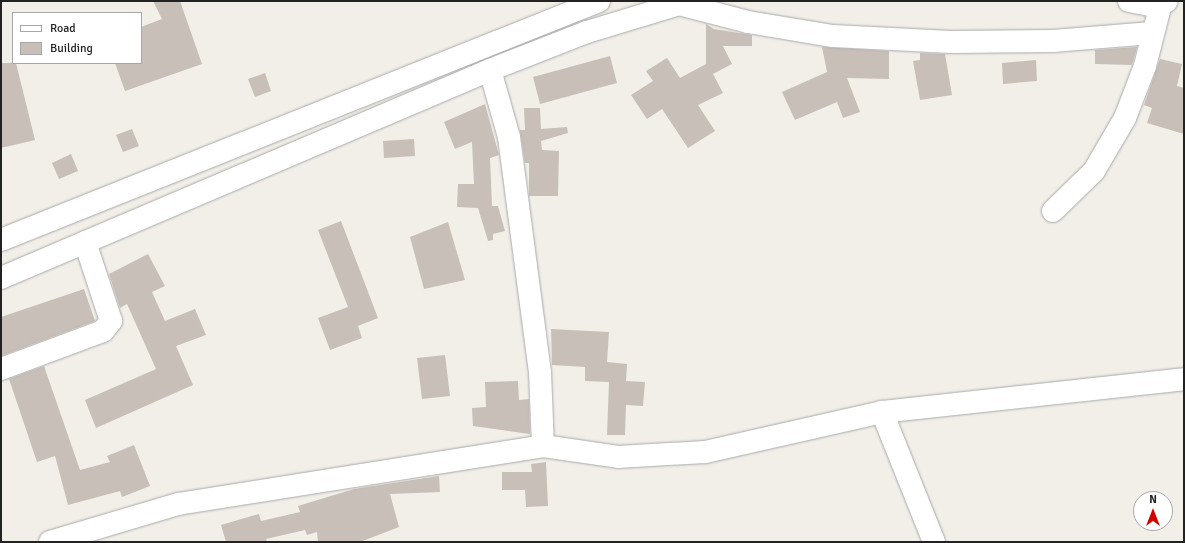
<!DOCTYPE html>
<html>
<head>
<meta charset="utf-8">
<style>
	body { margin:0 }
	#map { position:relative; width:1185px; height:543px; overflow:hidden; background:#f2efe9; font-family:Signika,sans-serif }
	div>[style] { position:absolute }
	.building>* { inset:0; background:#c7bfb8 }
	.roads { filter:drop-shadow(0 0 1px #a9a9a9) drop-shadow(0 0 1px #a9a9a9) }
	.minor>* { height:22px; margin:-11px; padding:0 11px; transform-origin:11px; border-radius:11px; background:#fff }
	span { translate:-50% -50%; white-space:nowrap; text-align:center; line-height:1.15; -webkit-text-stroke:3px #fff; paint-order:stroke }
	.frame { position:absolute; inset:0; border:2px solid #222; pointer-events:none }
	.legend { position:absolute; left:12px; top:12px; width:130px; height:52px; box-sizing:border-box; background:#fff; border:1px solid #a7a7a7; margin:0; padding:5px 7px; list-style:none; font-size:12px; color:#222 }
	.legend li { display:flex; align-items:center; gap:8px; height:20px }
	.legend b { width:20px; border:1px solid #a7a7a7 }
	.north { position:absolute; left:1133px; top:491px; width:40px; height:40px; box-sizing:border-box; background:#fff; border:1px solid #a7a7a7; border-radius:50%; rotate:0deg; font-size:11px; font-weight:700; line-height:16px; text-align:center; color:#222 }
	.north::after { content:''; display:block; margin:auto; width:14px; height:18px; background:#d40000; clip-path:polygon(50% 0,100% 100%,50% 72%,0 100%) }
</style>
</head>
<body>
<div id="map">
	<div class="building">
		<i style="clip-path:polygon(153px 1px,180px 1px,202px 64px,125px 91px,115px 63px,141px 63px,141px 27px,162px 19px)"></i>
		<i style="clip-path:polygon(706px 24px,714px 29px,752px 35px,752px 46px,723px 46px,732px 64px,713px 74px,723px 93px,698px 105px,715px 131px,688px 148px,662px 109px,647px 119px,631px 95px,653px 81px,646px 71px,667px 58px,680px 78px,706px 64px)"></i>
		<i style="clip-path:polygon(822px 47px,889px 51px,889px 79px,847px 78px,860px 112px,843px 118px,837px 102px,795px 120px,782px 92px,827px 72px)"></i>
		<i style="clip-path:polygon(1137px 47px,1132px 65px,1095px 64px,1095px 50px)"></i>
		<i style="clip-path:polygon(920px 53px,945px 54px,952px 95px,920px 100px,913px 61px,920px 60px)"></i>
		<i style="clip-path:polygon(610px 56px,617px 83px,540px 104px,533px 77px)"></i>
		<i style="clip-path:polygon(1160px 59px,1182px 64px,1177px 86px,1184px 88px,1184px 134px,1147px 123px,1152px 108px,1144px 105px)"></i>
		<i style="clip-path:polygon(1036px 60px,1037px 81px,1003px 84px,1002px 63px)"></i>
		<i style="clip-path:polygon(1px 63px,16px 63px,35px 140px,1px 148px)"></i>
		<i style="clip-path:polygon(265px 73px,271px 91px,255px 97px,248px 79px)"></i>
		<i style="clip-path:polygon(485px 104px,499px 155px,490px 158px,492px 206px,498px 206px,505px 231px,493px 234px,493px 240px,488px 241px,478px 208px,457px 207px,458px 184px,474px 184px,472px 142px,455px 149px,444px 122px)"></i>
		<i style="clip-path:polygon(524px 108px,540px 108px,541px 129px,567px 127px,568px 133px,541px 141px,542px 150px,559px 151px,558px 196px,529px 196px,529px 163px,525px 163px,520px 130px,525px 130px)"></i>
		<i style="clip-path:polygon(132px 129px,139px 146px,123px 152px,116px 135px)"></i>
		<i style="clip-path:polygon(414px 139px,415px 156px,384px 158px,383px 141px)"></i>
		<i style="clip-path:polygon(71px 154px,78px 171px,59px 179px,52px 163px)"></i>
		<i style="clip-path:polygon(341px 221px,378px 318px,358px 326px,362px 338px,330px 350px,318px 318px,348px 307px,318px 230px)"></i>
		<i style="clip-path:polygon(448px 222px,465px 280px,424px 289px,410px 237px)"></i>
		<i style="clip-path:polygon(148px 254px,165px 286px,152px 292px,165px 321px,195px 309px,206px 335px,176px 346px,193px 385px,96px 428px,85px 400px,156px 369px,127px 304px,120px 308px,109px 274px)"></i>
		<i style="clip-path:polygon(84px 289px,95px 321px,1px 356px,1px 317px)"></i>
		<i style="clip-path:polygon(551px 329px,609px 332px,607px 362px,627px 364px,626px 381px,645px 382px,643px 406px,626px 405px,625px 435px,607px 435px,609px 382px,585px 381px,585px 367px,552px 365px)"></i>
		<i style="clip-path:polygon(445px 355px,450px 396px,422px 399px,417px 358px)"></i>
		<i style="clip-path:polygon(44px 366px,80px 470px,110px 462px,107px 456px,134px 445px,150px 486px,122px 497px,120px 491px,68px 505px,55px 456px,37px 462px,9px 379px)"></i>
		<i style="clip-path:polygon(518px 381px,519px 400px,529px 399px,530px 434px,473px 426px,472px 408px,486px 407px,485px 382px)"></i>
		<i style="clip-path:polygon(546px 462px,548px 506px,526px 507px,525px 490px,502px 490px,502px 472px,532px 472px,531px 464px)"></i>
		<i style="clip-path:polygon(439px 476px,440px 492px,390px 494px,399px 527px,360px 542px,318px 542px,317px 532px,307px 535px,305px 530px,266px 539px,267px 542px,226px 542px,221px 525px,259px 514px,261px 521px,300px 512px,298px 506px,354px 489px)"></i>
	</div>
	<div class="roads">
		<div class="minor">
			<i style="left:1129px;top:1px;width:21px;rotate:11deg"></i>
			<i style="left:1150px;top:5px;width:17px;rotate:-13deg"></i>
			<i style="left:679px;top:4px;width:71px;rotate:14.6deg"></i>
			<i style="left:748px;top:22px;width:86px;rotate:9.4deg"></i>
			<i style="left:833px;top:36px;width:118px;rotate:2.9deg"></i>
			<i style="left:951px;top:42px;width:102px;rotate:-0.6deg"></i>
			<i style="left:1053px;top:41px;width:99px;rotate:-4.6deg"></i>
			<i style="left:490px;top:70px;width:70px;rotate:74.2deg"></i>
			<i style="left:509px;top:137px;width:237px;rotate:82.5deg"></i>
			<i style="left:540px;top:372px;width:74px;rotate:87.7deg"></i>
			<i style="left:1053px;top:211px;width:57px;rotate:-44.3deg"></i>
			<i style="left:1094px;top:171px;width:61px;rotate:-59.7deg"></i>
			<i style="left:1125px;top:118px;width:56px;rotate:-69deg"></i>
			<i style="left:1145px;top:66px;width:65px;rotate:-75.7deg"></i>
			<i style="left:1px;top:240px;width:644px;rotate:-21.78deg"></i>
			<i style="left:1px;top:278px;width:531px;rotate:-23.04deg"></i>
			<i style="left:490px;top:70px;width:104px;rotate:-21.4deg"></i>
			<i style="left:587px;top:32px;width:107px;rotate:-16.9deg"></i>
			<i style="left:1px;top:369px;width:109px;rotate:-20.4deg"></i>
			<i style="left:103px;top:331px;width:13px;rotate:-51deg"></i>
			<i style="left:111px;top:321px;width:83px;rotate:-108.2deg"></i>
			<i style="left:882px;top:412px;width:140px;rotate:68.2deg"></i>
			<i style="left:50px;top:542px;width:134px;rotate:-16.5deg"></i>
			<i style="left:178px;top:504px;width:370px;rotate:-9deg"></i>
			<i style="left:543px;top:446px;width:76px;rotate:8.3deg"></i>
			<i style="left:618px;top:457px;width:87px;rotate:-3.3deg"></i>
			<i style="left:705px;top:452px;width:181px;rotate:-12.7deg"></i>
			<i style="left:882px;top:412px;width:304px;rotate:-6.2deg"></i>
		</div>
	</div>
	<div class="frame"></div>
	<ul class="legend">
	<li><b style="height:5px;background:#fff"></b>Road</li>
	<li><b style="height:11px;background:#c7bfb8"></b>Building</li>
	</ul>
	<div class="north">N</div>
</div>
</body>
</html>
